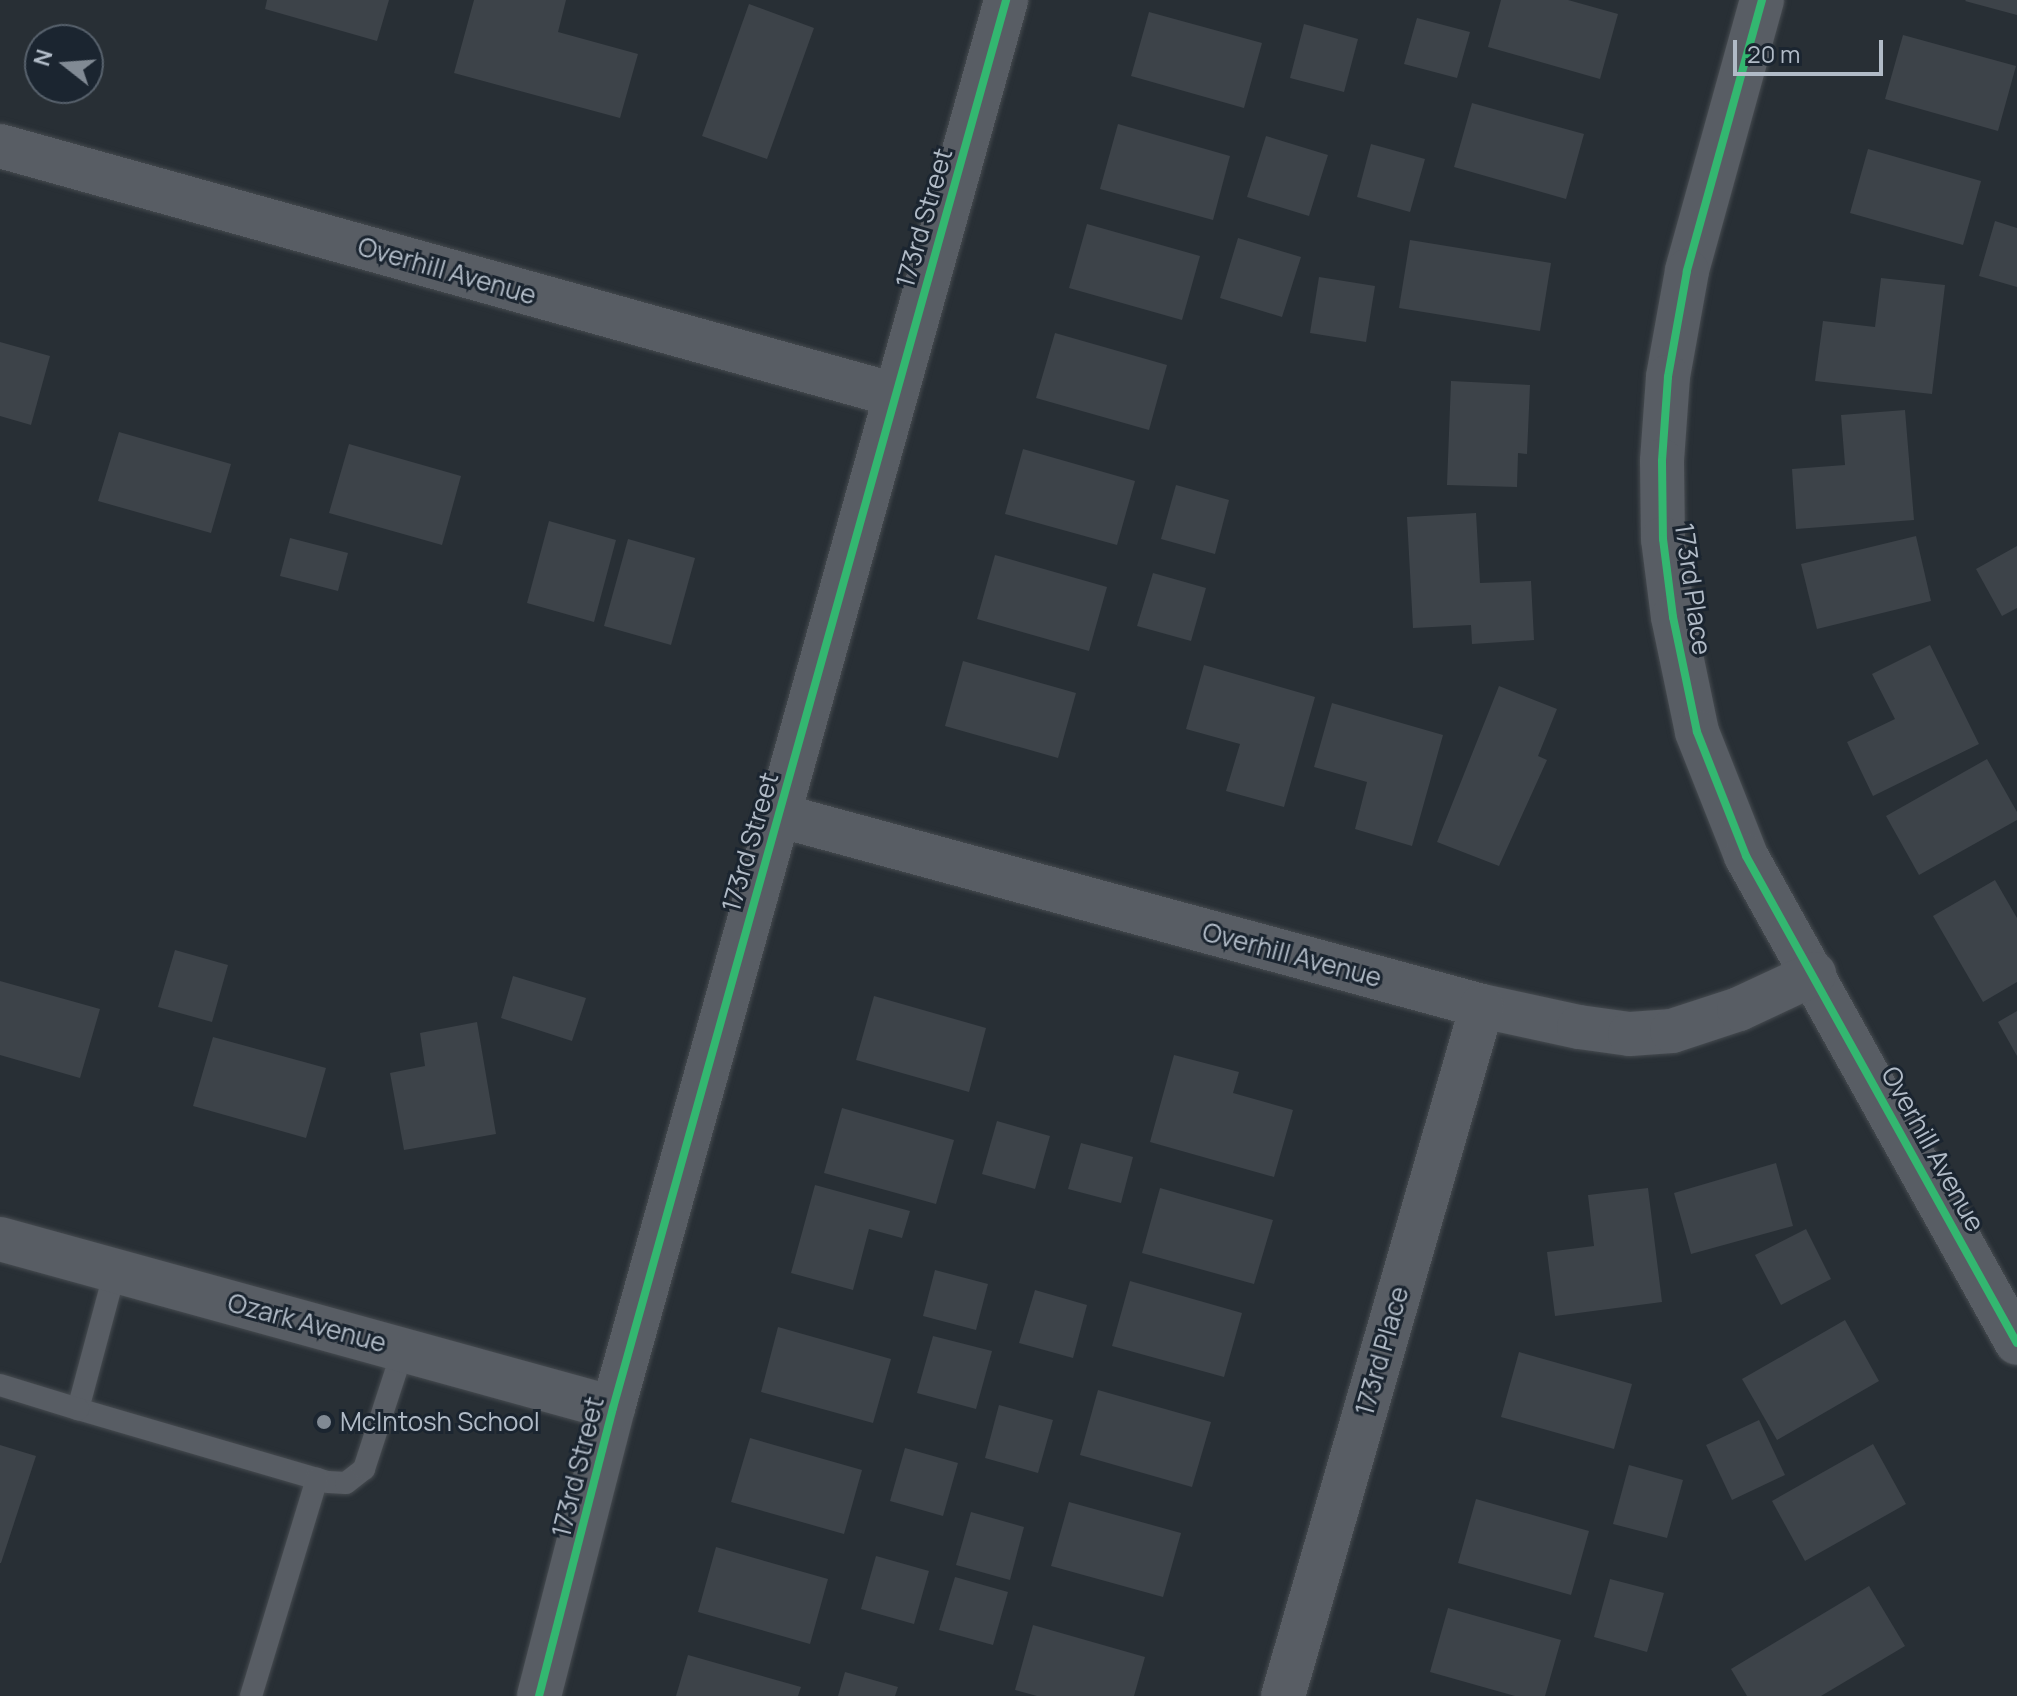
<!DOCTYPE html>
<html>
<head>
<meta charset="utf-8">
<style>
	body { margin:0 }
	#map { position:relative; width:2017px; height:1696px; overflow:hidden; background:#282f35; font-family:Manrope,sans-serif }
	div>[style] { position:absolute }
	.building>* { inset:0; background:#3d4349 }
	.roads { filter:drop-shadow(0 0 2px #464b50) drop-shadow(0 0 2px #464b50) }
	.lane>* { height:22px; margin:-11px; padding:0 11px; transform-origin:11px; border-radius:11px; background:#585d64 }
	.street>* { height:44px; margin:-22px; padding:0 22px; transform-origin:22px; border-radius:22px; background:#585d64 }
	.cycleway>* { height:8px; margin:-4px; padding:0 4px; transform-origin:4px; border-radius:4px; background:#33b770 }
	.dots>* { width:22px; height:22px; translate:-50% -50%; box-sizing:border-box; border:4px solid #1b2530; border-radius:50% }
	span { translate:-50% -50%; white-space:nowrap; text-align:center; line-height:1.15; -webkit-text-stroke:6px #1b2530; paint-order:stroke }
	.street-label { font-size:26px; color:#b1bbc7 }
	.poi-label { font-size:26px; color:#b1bbc7 }
	.left { translate:0 -50%; text-align:left }
	.north { position:absolute; left:24px; top:24px; width:80px; height:80px; box-sizing:border-box; background:#1b2530; border:2px solid #57616c; border-radius:50%; rotate:287deg; font-size:22px; font-weight:700; line-height:32px; text-align:center; color:#b1bbc7 }
	.north::after { content:''; display:block; margin:auto; width:28px; height:36px; background:#818a94; clip-path:polygon(50% 0,100% 100%,50% 72%,0 100%) }
	.scale { position:absolute; left:1733px; top:40px; width:150px; height:36px; box-sizing:border-box; border:4px solid #b1bbc7; border-top:0; padding-left:10px; font-size:24px; line-height:28px; white-space:nowrap; color:#b1bbc7; -webkit-text-stroke:6px #1b2530; paint-order:stroke }
</style>
</head>
<body>
<div id="map">
	<div class="building">
		<i style="clip-path:polygon(267px 0,389px 0,377px 41px,265px 9px)"></i>
		<i style="clip-path:polygon(474px 0,566px 0,558px 32px,638px 54px,620px 118px,454px 73px)"></i>
		<i style="clip-path:polygon(1501px 0,1568px 0,1618px 14px,1600px 79px,1488px 47px)"></i>
		<i style="clip-path:polygon(1966px 0,2017px 0,2017px 15px,1965px 1px)"></i>
		<i style="clip-path:polygon(749px 4px,814px 28px,767px 159px,702px 136px)"></i>
		<i style="clip-path:polygon(1149px 12px,1262px 43px,1244px 108px,1131px 76px)"></i>
		<i style="clip-path:polygon(1417px 18px,1470px 32px,1457px 78px,1404px 64px)"></i>
		<i style="clip-path:polygon(1304px 24px,1358px 39px,1344px 92px,1290px 78px)"></i>
		<i style="clip-path:polygon(1903px 35px,2016px 66px,1998px 131px,1885px 99px)"></i>
		<i style="clip-path:polygon(1472px 103px,1584px 134px,1566px 199px,1454px 167px)"></i>
		<i style="clip-path:polygon(1118px 124px,1230px 156px,1213px 220px,1100px 189px)"></i>
		<i style="clip-path:polygon(1266px 136px,1328px 155px,1309px 216px,1247px 197px)"></i>
		<i style="clip-path:polygon(1371px 144px,1425px 159px,1410px 212px,1357px 197px)"></i>
		<i style="clip-path:polygon(1868px 149px,1981px 181px,1963px 245px,1850px 213px)"></i>
		<i style="clip-path:polygon(1995px 221px,2017px 228px,2017px 287px,1979px 276px)"></i>
		<i style="clip-path:polygon(1087px 224px,1200px 256px,1182px 320px,1069px 288px)"></i>
		<i style="clip-path:polygon(1238px 238px,1301px 257px,1282px 317px,1220px 298px)"></i>
		<i style="clip-path:polygon(1410px 240px,1551px 263px,1540px 331px,1399px 308px)"></i>
		<i style="clip-path:polygon(1319px 277px,1375px 286px,1366px 342px,1310px 333px)"></i>
		<i style="clip-path:polygon(1881px 278px,1945px 285px,1932px 394px,1815px 381px,1823px 321px,1875px 327px)"></i>
		<i style="clip-path:polygon(1055px 333px,1167px 365px,1149px 430px,1036px 398px)"></i>
		<i style="clip-path:polygon(0 342px,50px 356px,31px 425px,0 416px)"></i>
		<i style="clip-path:polygon(1451px 381px,1530px 385px,1527px 454px,1518px 453px,1517px 487px,1447px 485px)"></i>
		<i style="clip-path:polygon(1905px 410px,1914px 520px,1796px 529px,1792px 469px,1845px 465px,1841px 415px)"></i>
		<i style="clip-path:polygon(119px 432px,231px 464px,211px 533px,98px 501px)"></i>
		<i style="clip-path:polygon(349px 444px,461px 476px,442px 545px,329px 513px)"></i>
		<i style="clip-path:polygon(1023px 449px,1135px 481px,1117px 545px,1005px 514px)"></i>
		<i style="clip-path:polygon(1176px 485px,1229px 500px,1215px 554px,1161px 539px)"></i>
		<i style="clip-path:polygon(1476px 513px,1480px 583px,1531px 581px,1534px 640px,1472px 644px,1471px 625px,1413px 628px,1407px 517px)"></i>
		<i style="clip-path:polygon(549px 521px,616px 540px,594px 622px,527px 603px)"></i>
		<i style="clip-path:polygon(1916px 536px,1931px 601px,1817px 629px,1801px 564px)"></i>
		<i style="clip-path:polygon(290px 538px,348px 553px,338px 591px,280px 576px)"></i>
		<i style="clip-path:polygon(628px 539px,695px 558px,671px 645px,604px 626px)"></i>
		<i style="clip-path:polygon(2017px 546px,2017px 608px,2002px 616px,1976px 569px)"></i>
		<i style="clip-path:polygon(995px 555px,1107px 587px,1089px 651px,977px 619px)"></i>
		<i style="clip-path:polygon(1153px 573px,1206px 588px,1191px 641px,1137px 626px)"></i>
		<i style="clip-path:polygon(1930px 645px,1979px 744px,1873px 796px,1847px 742px,1895px 719px,1872px 674px)"></i>
		<i style="clip-path:polygon(963px 661px,1076px 693px,1058px 758px,945px 726px)"></i>
		<i style="clip-path:polygon(1204px 665px,1315px 697px,1284px 807px,1226px 791px,1240px 744px,1186px 729px)"></i>
		<i style="clip-path:polygon(1499px 686px,1557px 709px,1538px 756px,1547px 760px,1499px 866px,1437px 842px)"></i>
		<i style="clip-path:polygon(1332px 703px,1443px 735px,1412px 846px,1355px 829px,1367px 782px,1314px 767px)"></i>
		<i style="clip-path:polygon(1987px 759px,2017px 812px,2017px 820px,1919px 875px,1886px 816px)"></i>
		<i style="clip-path:polygon(1995px 880px,2017px 918px,2017px 982px,1983px 1002px,1933px 916px)"></i>
		<i style="clip-path:polygon(175px 950px,228px 965px,212px 1022px,158px 1007px)"></i>
		<i style="clip-path:polygon(513px 976px,586px 998px,572px 1041px,501px 1018px)"></i>
		<i style="clip-path:polygon(0 981px,100px 1009px,80px 1078px,0 1055px)"></i>
		<i style="clip-path:polygon(874px 996px,986px 1028px,969px 1092px,856px 1060px)"></i>
		<i style="clip-path:polygon(2017px 1011px,2017px 1056px,1998px 1022px)"></i>
		<i style="clip-path:polygon(477px 1022px,496px 1134px,404px 1150px,390px 1073px,425px 1066px,420px 1033px)"></i>
		<i style="clip-path:polygon(213px 1037px,326px 1068px,306px 1138px,193px 1106px)"></i>
		<i style="clip-path:polygon(1174px 1055px,1239px 1072px,1233px 1093px,1293px 1110px,1274px 1177px,1150px 1142px)"></i>
		<i style="clip-path:polygon(842px 1108px,954px 1140px,936px 1204px,824px 1173px)"></i>
		<i style="clip-path:polygon(997px 1121px,1050px 1136px,1035px 1189px,982px 1174px)"></i>
		<i style="clip-path:polygon(1081px 1143px,1133px 1157px,1121px 1203px,1068px 1189px)"></i>
		<i style="clip-path:polygon(1776px 1163px,1793px 1226px,1691px 1254px,1674px 1193px)"></i>
		<i style="clip-path:polygon(815px 1185px,910px 1211px,902px 1238px,869px 1229px,853px 1290px,791px 1273px)"></i>
		<i style="clip-path:polygon(1160px 1188px,1273px 1220px,1254px 1284px,1142px 1253px)"></i>
		<i style="clip-path:polygon(1648px 1188px,1662px 1302px,1555px 1316px,1547px 1252px,1594px 1246px,1588px 1195px)"></i>
		<i style="clip-path:polygon(1806px 1229px,1831px 1279px,1781px 1305px,1755px 1255px)"></i>
		<i style="clip-path:polygon(935px 1270px,988px 1284px,976px 1330px,923px 1316px)"></i>
		<i style="clip-path:polygon(1130px 1281px,1242px 1313px,1224px 1377px,1112px 1346px)"></i>
		<i style="clip-path:polygon(1035px 1290px,1087px 1305px,1073px 1358px,1019px 1343px)"></i>
		<i style="clip-path:polygon(1845px 1320px,1879px 1381px,1777px 1440px,1742px 1379px)"></i>
		<i style="clip-path:polygon(778px 1327px,891px 1359px,873px 1423px,761px 1392px)"></i>
		<i style="clip-path:polygon(933px 1336px,992px 1351px,976px 1409px,917px 1393px)"></i>
		<i style="clip-path:polygon(1519px 1352px,1632px 1384px,1614px 1449px,1501px 1417px)"></i>
		<i style="clip-path:polygon(1098px 1390px,1211px 1422px,1192px 1487px,1080px 1455px)"></i>
		<i style="clip-path:polygon(999px 1405px,1053px 1420px,1038px 1473px,985px 1458px)"></i>
		<i style="clip-path:polygon(1759px 1420px,1785px 1475px,1732px 1500px,1706px 1445px)"></i>
		<i style="clip-path:polygon(750px 1438px,862px 1470px,844px 1534px,731px 1502px)"></i>
		<i style="clip-path:polygon(1873px 1444px,1906px 1504px,1805px 1561px,1772px 1501px)"></i>
		<i style="clip-path:polygon(0 1445px,36px 1456px,1px 1563px,0 1563px)"></i>
		<i style="clip-path:polygon(905px 1448px,958px 1463px,943px 1516px,890px 1501px)"></i>
		<i style="clip-path:polygon(1629px 1465px,1683px 1480px,1667px 1538px,1613px 1524px)"></i>
		<i style="clip-path:polygon(1476px 1499px,1589px 1531px,1571px 1595px,1458px 1563px)"></i>
		<i style="clip-path:polygon(1069px 1502px,1181px 1533px,1163px 1597px,1051px 1566px)"></i>
		<i style="clip-path:polygon(971px 1512px,1024px 1527px,1010px 1580px,956px 1565px)"></i>
		<i style="clip-path:polygon(716px 1547px,828px 1579px,810px 1644px,698px 1612px)"></i>
		<i style="clip-path:polygon(876px 1556px,929px 1571px,914px 1624px,861px 1609px)"></i>
		<i style="clip-path:polygon(955px 1577px,1008px 1592px,993px 1645px,939px 1630px)"></i>
		<i style="clip-path:polygon(1610px 1579px,1664px 1593px,1647px 1652px,1594px 1637px)"></i>
		<i style="clip-path:polygon(1869px 1586px,1905px 1646px,1821px 1696px,1747px 1696px,1731px 1669px)"></i>
		<i style="clip-path:polygon(1448px 1608px,1561px 1640px,1545px 1696px,1515px 1696px,1430px 1672px)"></i>
		<i style="clip-path:polygon(1033px 1625px,1145px 1657px,1134px 1696px,1037px 1696px,1015px 1690px)"></i>
		<i style="clip-path:polygon(688px 1655px,801px 1687px,798px 1696px,676px 1696px)"></i>
		<i style="clip-path:polygon(845px 1672px,898px 1687px,895px 1696px,838px 1696px)"></i>
	</div>
	<div class="roads">
		<div class="lane">
			<i style="left:115px;top:1271px;width:143px;rotate:105deg"></i>
			<i style="left:78px;top:1409px;width:260px;rotate:16.3deg"></i>
			<i style="left:328px;top:1482px;width:18px;rotate:3deg"></i>
			<i style="left:346px;top:1483px;width:23px;rotate:-38deg"></i>
			<i style="left:364px;top:1469px;width:125px;rotate:-71.9deg"></i>
			<i style="left:0;top:1385px;width:82px;rotate:17.1deg"></i>
			<i style="left:251px;top:1696px;width:227px;rotate:-73.1deg"></i>
		</div>
		<div class="street">
			<i style="left:1762px;top:0;width:281px;rotate:105.5deg"></i>
			<i style="left:1687px;top:271px;width:108px;rotate:100.2deg"></i>
			<i style="left:1668px;top:377px;width:84px;rotate:94.1deg"></i>
			<i style="left:1662px;top:461px;width:78px;rotate:89.3deg"></i>
			<i style="left:1663px;top:539px;width:79px;rotate:82.7deg"></i>
			<i style="left:1673px;top:617px;width:117px;rotate:78.2deg"></i>
			<i style="left:1697px;top:732px;width:133px;rotate:68.4deg"></i>
			<i style="left:1746px;top:856px;width:557px;rotate:60.91deg"></i>
			<i style="left:0;top:146px;width:929px;rotate:15.55deg"></i>
			<i style="left:778px;top:815px;width:729px;rotate:15.18deg"></i>
			<i style="left:1482px;top:1006px;width:99px;rotate:12.2deg"></i>
			<i style="left:1579px;top:1027px;width:51px;rotate:7.8deg"></i>
			<i style="left:1630px;top:1034px;width:42px;rotate:-4.1deg"></i>
			<i style="left:1672px;top:1031px;width:71px;rotate:-18.2deg"></i>
			<i style="left:1739px;top:1009px;width:83px;rotate:-25deg"></i>
			<i style="left:0;top:1239px;width:636px;rotate:15.41deg"></i>
			<i style="left:539px;top:1696px;width:297px;rotate:-75.6deg"></i>
			<i style="left:613px;top:1408px;width:1462px;rotate:-74.4deg"></i>
			<i style="left:1283px;top:1696px;width:718px;rotate:-73.91deg"></i>
		</div>
	</div>
	<div class="cycleway">
		<i style="left:1762px;top:0;width:281px;rotate:105.5deg"></i>
		<i style="left:1687px;top:271px;width:108px;rotate:100.2deg"></i>
		<i style="left:1668px;top:377px;width:84px;rotate:94.1deg"></i>
		<i style="left:1662px;top:461px;width:78px;rotate:89.3deg"></i>
		<i style="left:1663px;top:539px;width:79px;rotate:82.7deg"></i>
		<i style="left:1673px;top:617px;width:117px;rotate:78.2deg"></i>
		<i style="left:1697px;top:732px;width:133px;rotate:68.4deg"></i>
		<i style="left:1746px;top:856px;width:557px;rotate:60.91deg"></i>
		<i style="left:539px;top:1696px;width:297px;rotate:-75.6deg"></i>
		<i style="left:613px;top:1408px;width:1462px;rotate:-74.4deg"></i>
	</div>
	<div class="dots">
		<i style="left:324px;top:1422px;background:#818a94"></i>
	</div>
	<div class="street-label">
		<span style="left:924px;top:218px;rotate:-74deg">173rd Street</span>
		<span style="left:447px;top:271px;rotate:16deg">Overhill Avenue</span>
		<span style="left:1693px;top:589px;rotate:82deg">173rd Place</span>
		<span style="left:750px;top:842px;rotate:-74deg">173rd Street</span>
		<span style="left:1292px;top:955px;rotate:15deg">Overhill Avenue</span>
		<span style="left:1933px;top:1149px;rotate:61deg">Overhill Avenue</span>
		<span style="left:307px;top:1323px;rotate:15deg">Ozark Avenue</span>
		<span style="left:1382px;top:1351px;rotate:-74deg">173rd Place</span>
		<span style="left:578px;top:1467px;rotate:-76deg">173rd Street</span>
	</div>
	<div class="poi-label">
		<span class="left" style="left:340px;top:1422px">McIntosh School</span>
	</div>
	<div class="north">N</div>
	<div class="scale">20 m</div>
</div>
</body>
</html>
